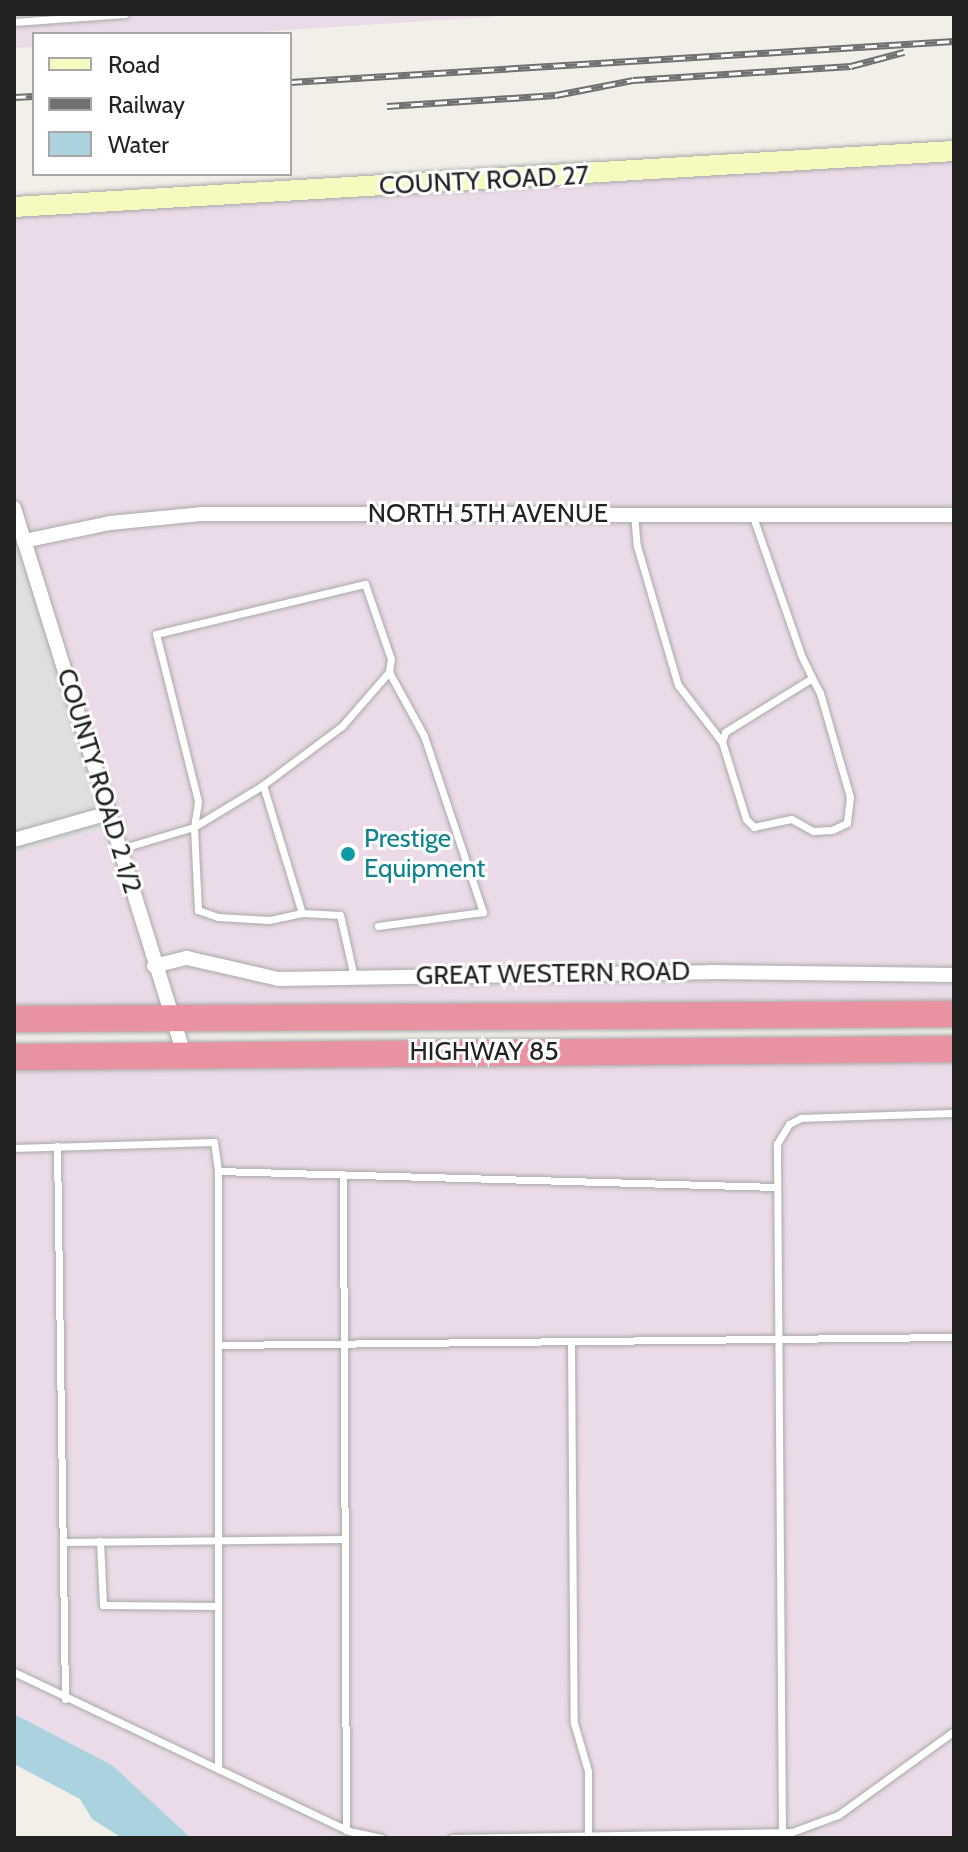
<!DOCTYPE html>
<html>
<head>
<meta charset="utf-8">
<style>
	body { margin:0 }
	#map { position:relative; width:968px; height:1852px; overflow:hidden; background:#f2efe9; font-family:Cabin,sans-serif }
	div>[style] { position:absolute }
	.residential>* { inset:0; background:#e0dfdf }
	.industrial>* { inset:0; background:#ebdbe8 }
	.water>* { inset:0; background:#aad3df }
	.roads { filter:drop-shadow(0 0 2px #a9a9a9) drop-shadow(0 0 2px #a9a9a9) }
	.lane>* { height:7px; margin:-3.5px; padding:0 3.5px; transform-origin:3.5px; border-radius:3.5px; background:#fff }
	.street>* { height:14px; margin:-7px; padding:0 7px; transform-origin:7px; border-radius:7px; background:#fff }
	.secondary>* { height:20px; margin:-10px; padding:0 10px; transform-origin:10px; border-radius:10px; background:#f7fabf }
	.highway>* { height:26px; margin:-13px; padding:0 13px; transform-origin:13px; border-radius:13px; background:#e892a2 }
	.rail>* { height:7px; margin-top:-3.5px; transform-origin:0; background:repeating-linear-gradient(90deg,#fff 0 12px,#707070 0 24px); box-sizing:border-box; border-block:2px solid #707070 }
	.dots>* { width:22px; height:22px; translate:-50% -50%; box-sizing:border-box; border:4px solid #fff; border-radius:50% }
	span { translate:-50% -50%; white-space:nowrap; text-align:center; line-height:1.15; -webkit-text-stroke:6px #fff; paint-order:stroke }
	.street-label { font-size:26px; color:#222 }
	.culture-label { font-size:26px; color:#0d838f }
	.left { translate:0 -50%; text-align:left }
	.frame { position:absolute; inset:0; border:16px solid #222; pointer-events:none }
	.legend { position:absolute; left:32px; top:32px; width:260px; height:144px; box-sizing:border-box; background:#fff; border:2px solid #a7a7a7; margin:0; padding:10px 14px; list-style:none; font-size:24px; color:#222 }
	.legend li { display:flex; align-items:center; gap:16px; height:40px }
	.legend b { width:40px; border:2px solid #a7a7a7 }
</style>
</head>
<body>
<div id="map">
	<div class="residential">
		<i style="clip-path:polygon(14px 508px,113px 825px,14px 854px)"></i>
	</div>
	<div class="industrial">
		<i style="clip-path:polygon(14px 14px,533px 14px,226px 34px,34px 34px,34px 47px,14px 48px)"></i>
		<i style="clip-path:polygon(954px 153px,954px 1014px,14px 1019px,14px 854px,112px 825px,14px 508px,14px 207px)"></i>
		<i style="clip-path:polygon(954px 1049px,954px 1838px,191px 1838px,112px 1765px,14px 1714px,14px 1057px)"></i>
	</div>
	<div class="water">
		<i style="clip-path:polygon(14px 1714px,112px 1765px,191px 1838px,122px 1838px,92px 1819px,80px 1799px,14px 1764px)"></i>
	</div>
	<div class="roads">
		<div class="lane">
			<i style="left:14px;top:22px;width:111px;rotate:-4.1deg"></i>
			<i style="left:634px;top:514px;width:32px;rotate:85deg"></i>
			<i style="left:637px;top:546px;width:145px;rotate:73.6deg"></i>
			<i style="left:678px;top:685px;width:72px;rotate:52.3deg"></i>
			<i style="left:752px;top:514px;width:149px;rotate:70.8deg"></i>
			<i style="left:801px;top:655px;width:25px;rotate:64deg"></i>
			<i style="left:812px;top:678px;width:17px;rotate:62deg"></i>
			<i style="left:820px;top:693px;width:108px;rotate:73.9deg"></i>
			<i style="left:850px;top:797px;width:26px;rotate:97deg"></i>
			<i style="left:847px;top:823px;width:17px;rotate:155deg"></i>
			<i style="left:832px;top:830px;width:19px;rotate:177deg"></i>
			<i style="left:813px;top:831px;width:25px;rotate:-151deg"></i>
			<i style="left:791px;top:819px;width:38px;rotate:168deg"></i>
			<i style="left:754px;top:827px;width:11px;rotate:-135deg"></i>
			<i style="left:746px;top:819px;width:81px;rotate:-107.3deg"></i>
			<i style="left:722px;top:742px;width:10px;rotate:-73deg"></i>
			<i style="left:725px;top:732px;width:102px;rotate:-31.8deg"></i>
			<i style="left:263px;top:785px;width:134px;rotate:73.1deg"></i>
			<i style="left:120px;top:849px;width:77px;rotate:-16.6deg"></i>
			<i style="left:194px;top:827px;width:81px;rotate:-31.3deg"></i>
			<i style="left:263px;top:785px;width:99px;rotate:-36.8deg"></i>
			<i style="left:342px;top:726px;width:72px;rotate:-49deg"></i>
			<i style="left:389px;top:672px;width:73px;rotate:61.3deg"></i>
			<i style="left:424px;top:736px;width:186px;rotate:71.5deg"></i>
			<i style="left:483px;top:912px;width:106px;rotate:172.4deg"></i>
			<i style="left:354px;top:977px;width:64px;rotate:-102.7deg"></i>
			<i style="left:340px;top:915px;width:38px;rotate:-177deg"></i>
			<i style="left:302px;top:913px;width:34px;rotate:168deg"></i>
			<i style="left:269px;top:920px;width:51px;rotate:-176.6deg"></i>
			<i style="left:218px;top:917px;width:21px;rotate:-161deg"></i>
			<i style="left:198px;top:910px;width:83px;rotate:-92.8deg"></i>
			<i style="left:194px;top:827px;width:26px;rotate:-81deg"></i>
			<i style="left:198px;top:801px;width:172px;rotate:-104.1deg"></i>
			<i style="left:156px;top:634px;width:215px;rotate:-13.5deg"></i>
			<i style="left:365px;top:584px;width:79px;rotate:70.9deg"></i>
			<i style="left:391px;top:659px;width:13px;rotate:99deg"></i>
			<i style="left:57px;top:1146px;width:553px;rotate:89.17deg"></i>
			<i style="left:14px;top:1148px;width:200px;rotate:-1.7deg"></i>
			<i style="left:214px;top:1142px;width:29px;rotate:82deg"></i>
			<i style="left:218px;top:1171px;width:595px;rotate:90deg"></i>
			<i style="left:218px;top:1171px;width:559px;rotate:1.64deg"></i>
			<i style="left:343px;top:1174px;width:656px;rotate:89.74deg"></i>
			<i style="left:571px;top:1341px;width:382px;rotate:89.6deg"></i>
			<i style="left:574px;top:1723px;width:50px;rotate:73.7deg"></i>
			<i style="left:588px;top:1771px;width:66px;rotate:90deg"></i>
			<i style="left:218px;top:1345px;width:736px;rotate:-0.62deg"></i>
			<i style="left:100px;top:1541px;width:64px;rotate:87.3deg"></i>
			<i style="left:103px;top:1605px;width:115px;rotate:0.5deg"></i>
			<i style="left:63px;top:1542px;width:282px;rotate:-0.6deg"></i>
			<i style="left:14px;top:1672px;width:371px;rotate:25.4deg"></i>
			<i style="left:349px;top:1831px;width:33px;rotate:12deg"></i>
			<i style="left:782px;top:1833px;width:689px;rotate:-90.42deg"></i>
			<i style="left:777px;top:1144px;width:23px;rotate:-59deg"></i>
			<i style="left:789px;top:1124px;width:13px;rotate:-27deg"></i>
			<i style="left:801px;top:1118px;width:153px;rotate:-1.9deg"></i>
			<i style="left:452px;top:1838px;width:340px;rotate:-1deg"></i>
			<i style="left:792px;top:1832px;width:49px;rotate:-20.3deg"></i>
			<i style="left:838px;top:1815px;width:143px;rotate:-35.9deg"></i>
		</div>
		<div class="street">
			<i style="left:14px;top:508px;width:572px;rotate:72.71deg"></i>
			<i style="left:24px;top:541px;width:88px;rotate:-11.8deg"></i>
			<i style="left:110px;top:523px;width:91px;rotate:-5.6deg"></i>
			<i style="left:201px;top:514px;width:753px;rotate:0.08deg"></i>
			<i style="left:14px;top:840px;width:99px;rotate:-15.9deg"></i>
			<i style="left:154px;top:966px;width:34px;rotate:-14deg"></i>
			<i style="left:187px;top:958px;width:94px;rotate:12.9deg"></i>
			<i style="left:279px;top:979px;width:431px;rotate:-0.9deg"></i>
			<i style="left:710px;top:972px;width:244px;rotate:0.7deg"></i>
		</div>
		<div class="secondary">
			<i style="left:14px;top:207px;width:942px;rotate:-3.41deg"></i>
		</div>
		<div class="highway">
			<i style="left:14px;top:1019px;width:940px;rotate:-0.3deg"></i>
			<i style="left:14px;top:1057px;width:940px;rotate:-0.49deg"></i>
		</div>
	</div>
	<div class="rail">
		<i style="left:290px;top:82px;width:665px;rotate:-3.53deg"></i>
		<i style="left:14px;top:97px;width:20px;rotate:-3deg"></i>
		<i style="left:387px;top:106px;width:169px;rotate:-3.7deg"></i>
		<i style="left:556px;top:95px;width:78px;rotate:-11deg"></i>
		<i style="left:633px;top:80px;width:218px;rotate:-3.7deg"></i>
		<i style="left:851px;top:66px;width:55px;rotate:-14.8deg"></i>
	</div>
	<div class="dots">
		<i style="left:348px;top:854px;background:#0f9aa8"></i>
	</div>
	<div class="street-label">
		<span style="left:484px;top:181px;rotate:-3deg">COUNTY ROAD 27</span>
		<span style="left:488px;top:514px">NORTH 5TH AVENUE</span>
		<span style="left:99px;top:781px;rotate:73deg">COUNTY ROAD 2 1/2</span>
		<span style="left:553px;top:974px;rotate:-1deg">GREAT WESTERN ROAD</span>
		<span style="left:484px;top:1052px">HIGHWAY 85</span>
	</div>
	<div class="culture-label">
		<span class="left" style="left:364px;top:854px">Prestige<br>Equipment</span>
	</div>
	<div class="frame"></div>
	<ul class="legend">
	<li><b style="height:10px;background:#f7fabf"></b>Road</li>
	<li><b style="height:10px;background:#707070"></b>Railway</li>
	<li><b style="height:22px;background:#aad3df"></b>Water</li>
	</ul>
</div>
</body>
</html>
